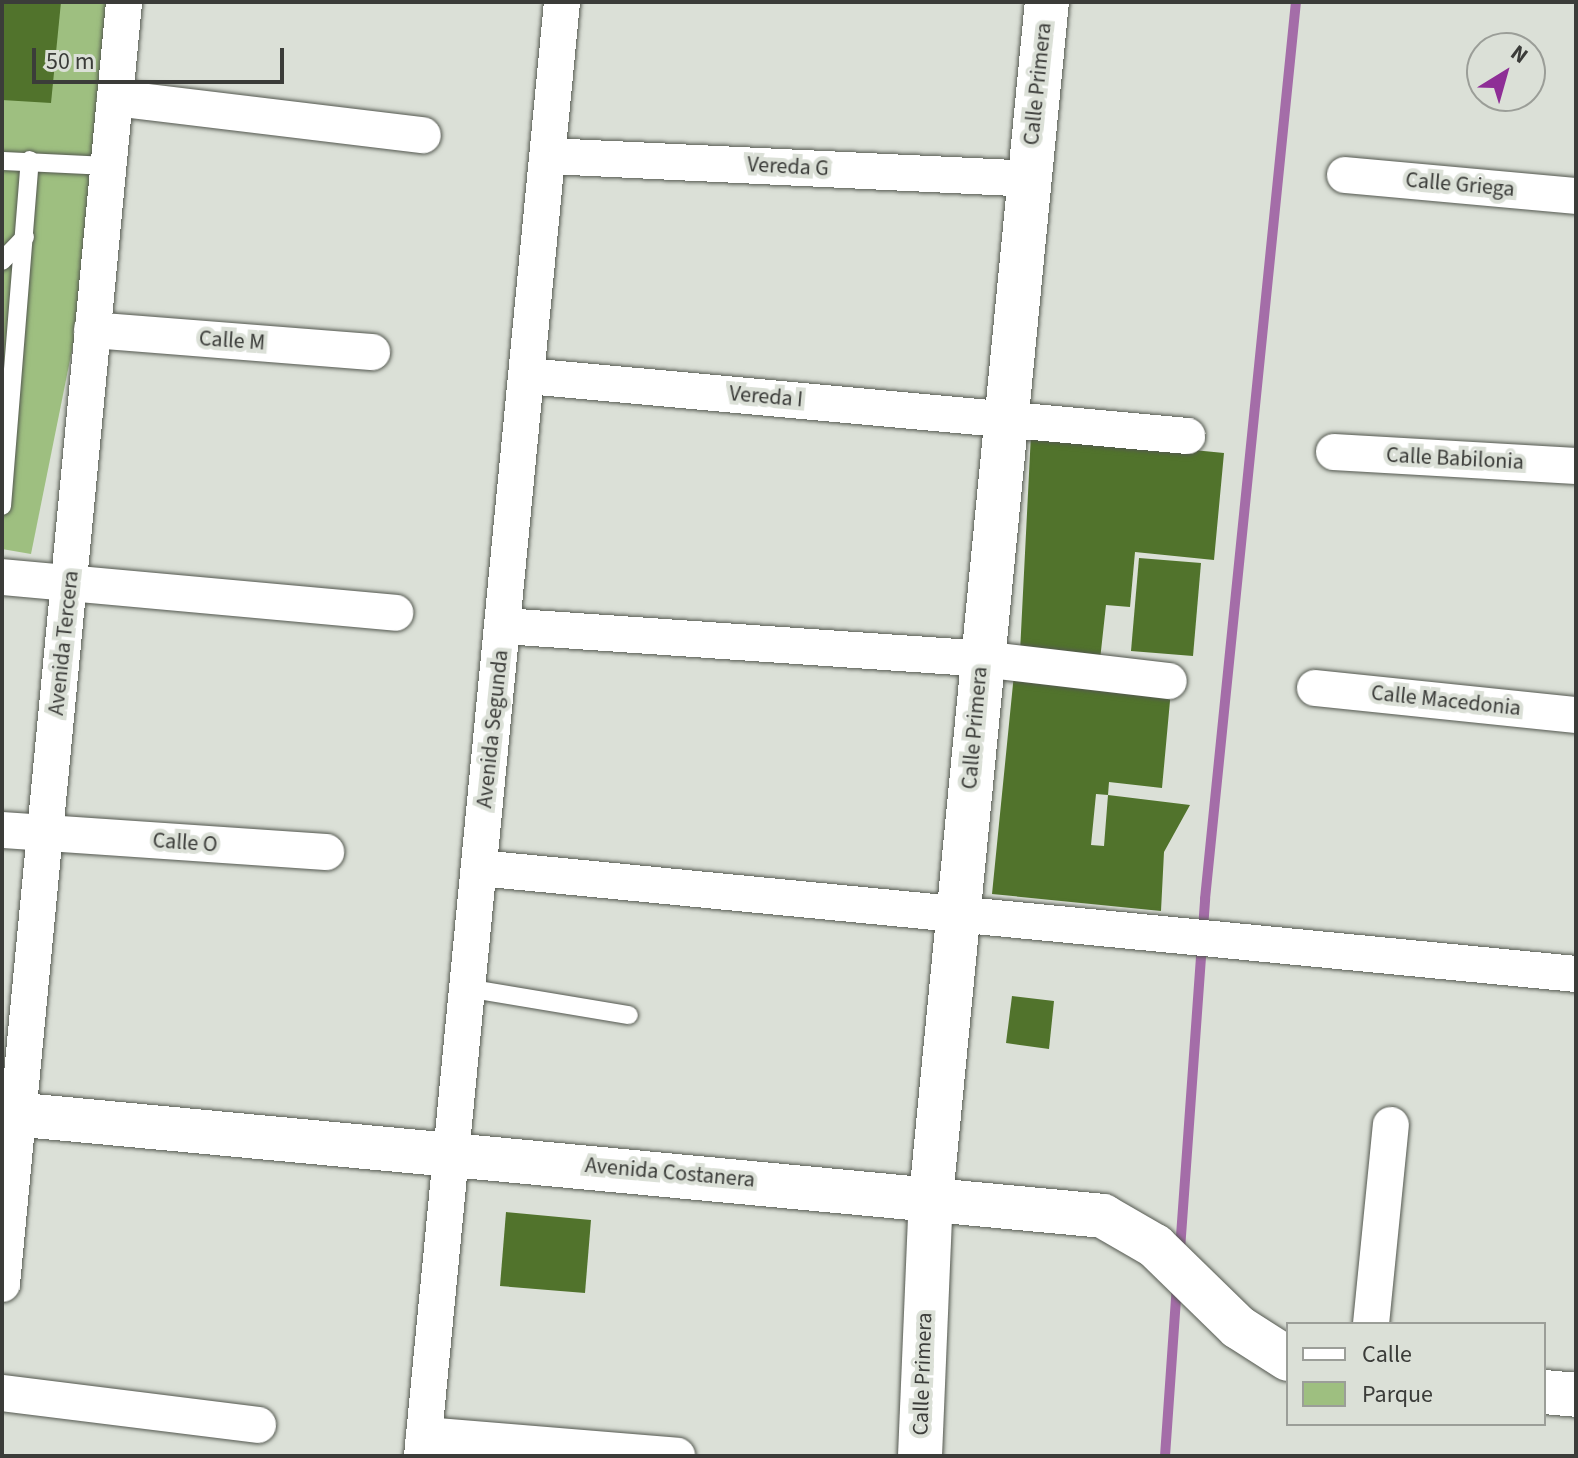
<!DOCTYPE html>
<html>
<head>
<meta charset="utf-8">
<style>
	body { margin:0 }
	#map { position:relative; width:1578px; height:1458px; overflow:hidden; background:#dbe0d7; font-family:"Source Sans 3",sans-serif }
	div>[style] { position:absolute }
	.green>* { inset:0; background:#9ebf80 }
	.stream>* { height:10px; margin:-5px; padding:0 5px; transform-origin:5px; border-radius:5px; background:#a46da8 }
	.building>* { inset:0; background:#51732c }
	.roads { filter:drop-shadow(0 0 2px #545850) drop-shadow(0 0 2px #545850) }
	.lane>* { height:18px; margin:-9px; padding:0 9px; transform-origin:9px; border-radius:9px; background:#fff }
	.street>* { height:36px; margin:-18px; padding:0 18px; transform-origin:18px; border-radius:18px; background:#fff }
	.secondary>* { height:44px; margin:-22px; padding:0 22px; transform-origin:22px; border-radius:22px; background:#fff }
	span { translate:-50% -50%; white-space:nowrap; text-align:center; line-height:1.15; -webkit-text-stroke:8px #dbe0d7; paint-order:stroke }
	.street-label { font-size:22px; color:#3b3c39 }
	.frame { position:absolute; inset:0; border:4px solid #3b3c39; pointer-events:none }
	.legend { position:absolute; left:1286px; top:1322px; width:260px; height:104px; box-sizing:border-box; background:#dbe0d7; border:2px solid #9b9e98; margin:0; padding:10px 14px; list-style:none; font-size:24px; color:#3b3c39 }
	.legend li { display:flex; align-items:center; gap:16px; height:40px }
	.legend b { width:40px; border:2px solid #9b9e98 }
	.north { position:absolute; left:1466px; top:32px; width:80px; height:80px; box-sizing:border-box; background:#dbe0d7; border:2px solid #9b9e98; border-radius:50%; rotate:37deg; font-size:22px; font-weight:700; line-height:32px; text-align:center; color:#3b3c39 }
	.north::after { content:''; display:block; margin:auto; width:28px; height:36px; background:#8e2e96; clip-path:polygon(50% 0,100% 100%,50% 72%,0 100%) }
	.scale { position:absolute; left:32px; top:48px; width:252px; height:36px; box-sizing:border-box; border:4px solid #3b3c39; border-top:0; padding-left:10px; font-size:24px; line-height:28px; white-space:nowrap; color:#3b3c39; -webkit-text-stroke:6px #dbe0d7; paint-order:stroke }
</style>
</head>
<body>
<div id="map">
	<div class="green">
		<i style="clip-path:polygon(2px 2px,117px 2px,109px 166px,31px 554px,2px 549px)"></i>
	</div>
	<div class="stream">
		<i style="left:1180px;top:1250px;width:352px;rotate:-85.9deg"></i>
		<i style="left:1205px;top:899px;width:902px;rotate:-84.21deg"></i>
		<i style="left:1165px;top:1456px;width:170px;rotate:-86deg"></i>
	</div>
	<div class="building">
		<i style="clip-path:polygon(2px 2px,61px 2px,51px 103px,2px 100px)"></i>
		<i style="clip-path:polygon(1031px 434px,1224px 453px,1214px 560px,1135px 552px,1130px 607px,1106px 605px,1100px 660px,1020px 652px)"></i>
		<i style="clip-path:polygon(1139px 558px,1201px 563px,1193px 656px,1131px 651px)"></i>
		<i style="clip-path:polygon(evenodd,1014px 674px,1171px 690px,1162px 788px,1109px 782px,1108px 795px,1190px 805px,1164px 852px,1161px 911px,992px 894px,1014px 674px,1096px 794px,1108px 795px,1104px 846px,1091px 845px,1096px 794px)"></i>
		<i style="clip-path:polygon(1012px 996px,1054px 1001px,1049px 1049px,1006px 1043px)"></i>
		<i style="clip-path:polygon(506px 1212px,591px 1220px,585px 1293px,500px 1286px)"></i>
	</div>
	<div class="roads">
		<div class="lane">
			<i style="left:2px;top:161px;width:107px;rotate:2.7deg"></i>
			<i style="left:2px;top:261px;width:33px;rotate:-46deg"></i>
			<i style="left:2px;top:506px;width:347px;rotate:-85.4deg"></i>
			<i style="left:467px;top:988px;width:164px;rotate:9.5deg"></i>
		</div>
		<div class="street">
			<i style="left:115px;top:98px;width:310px;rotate:6.9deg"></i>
			<i style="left:548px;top:156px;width:482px;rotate:2.7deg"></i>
			<i style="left:1345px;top:175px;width:232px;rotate:5.2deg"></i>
			<i style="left:92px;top:330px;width:281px;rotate:4.5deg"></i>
			<i style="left:527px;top:376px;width:663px;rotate:5.19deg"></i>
			<i style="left:1334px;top:452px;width:242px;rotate:3.3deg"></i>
			<i style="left:2px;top:577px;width:395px;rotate:5.2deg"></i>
			<i style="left:503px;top:626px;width:479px;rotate:3.9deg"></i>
			<i style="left:981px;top:659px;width:189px;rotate:6.7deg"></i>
			<i style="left:1315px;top:688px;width:262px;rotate:5.9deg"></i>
			<i style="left:2px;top:830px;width:325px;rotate:3.9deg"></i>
			<i style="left:479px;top:868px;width:1102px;rotate:5.52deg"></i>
			<i style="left:2px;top:1284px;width:1288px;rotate:-84.56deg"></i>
			<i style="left:1371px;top:1324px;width:200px;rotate:-84.3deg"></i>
			<i style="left:2px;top:1393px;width:258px;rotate:7.1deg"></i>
			<i style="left:424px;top:1435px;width:254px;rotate:4.7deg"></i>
			<i style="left:422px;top:1456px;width:1461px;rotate:-84.5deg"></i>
		</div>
		<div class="secondary">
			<i style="left:2px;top:1113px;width:1106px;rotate:5.34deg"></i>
			<i style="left:1103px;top:1216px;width:60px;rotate:30deg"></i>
			<i style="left:1155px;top:1246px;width:116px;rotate:44.3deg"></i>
			<i style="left:1238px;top:1327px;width:59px;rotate:32.6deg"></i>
			<i style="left:1544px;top:1392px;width:32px;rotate:5deg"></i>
			<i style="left:920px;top:1456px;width:259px;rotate:-87.6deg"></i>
			<i style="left:931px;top:1197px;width:1201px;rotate:-84.46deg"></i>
		</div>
	</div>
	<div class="street-label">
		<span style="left:1038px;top:84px;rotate:-84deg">Calle Primera</span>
		<span style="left:788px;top:167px;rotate:3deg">Vereda G</span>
		<span style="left:1460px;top:185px;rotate:5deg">Calle Griega</span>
		<span style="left:232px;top:341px;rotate:4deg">Calle M</span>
		<span style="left:766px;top:397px;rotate:5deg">Vereda I</span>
		<span style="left:1455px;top:459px;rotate:3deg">Calle Babilonia</span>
		<span style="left:64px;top:643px;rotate:-84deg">Avenida Tercera</span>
		<span style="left:1446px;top:701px;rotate:6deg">Calle Macedonia</span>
		<span style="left:975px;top:728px;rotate:-85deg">Calle Primera</span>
		<span style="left:493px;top:729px;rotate:-84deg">Avenida Segunda</span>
		<span style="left:185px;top:843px;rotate:4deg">Calle O</span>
		<span style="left:670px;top:1173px;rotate:5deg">Avenida Costanera</span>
		<span style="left:923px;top:1374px;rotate:-88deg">Calle Primera</span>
	</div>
	<div class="frame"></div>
	<ul class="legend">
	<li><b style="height:10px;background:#fff"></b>Calle</li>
	<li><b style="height:22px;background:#9ebf80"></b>Parque</li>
	</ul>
	<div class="north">N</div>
	<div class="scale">50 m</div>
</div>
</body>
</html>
